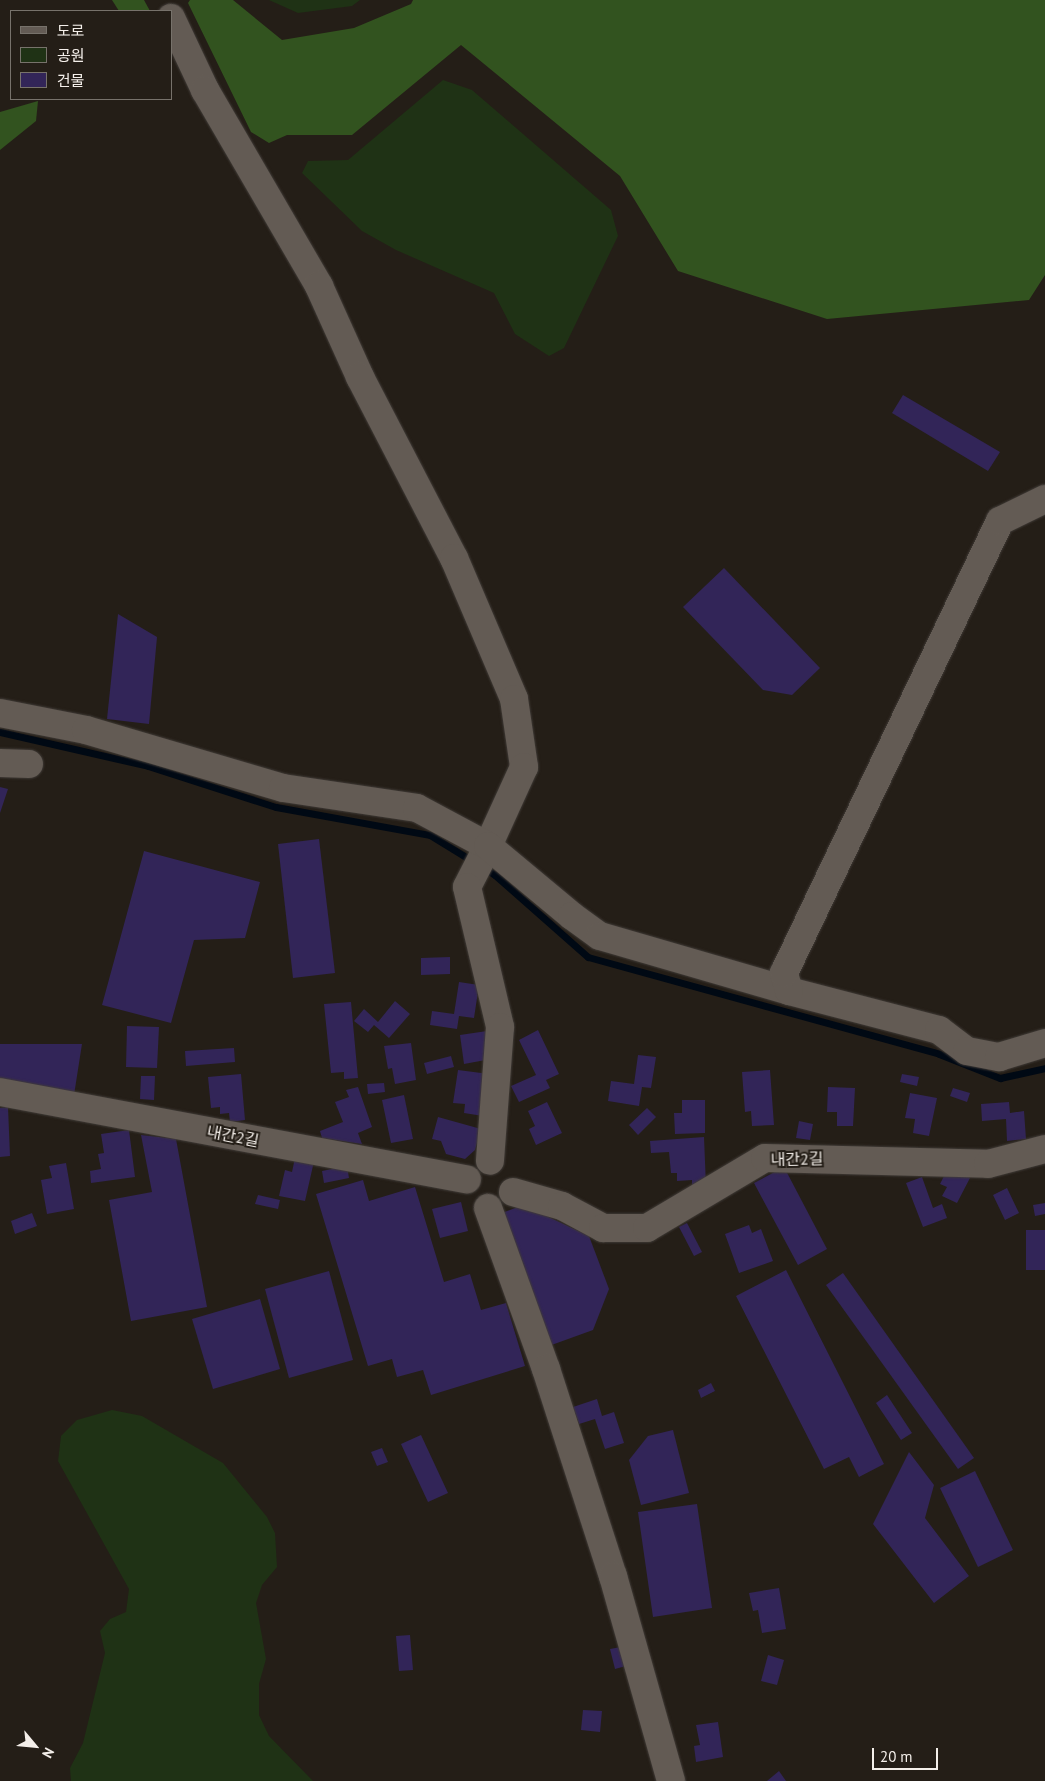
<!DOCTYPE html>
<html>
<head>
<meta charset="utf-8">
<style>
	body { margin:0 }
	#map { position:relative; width:1045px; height:1781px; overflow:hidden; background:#241e17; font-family:"PT Sans","Noto Sans KR",sans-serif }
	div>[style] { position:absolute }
	.green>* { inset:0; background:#1f3215 }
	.forest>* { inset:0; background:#32531f }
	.stream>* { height:7px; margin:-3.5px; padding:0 3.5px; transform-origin:3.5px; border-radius:3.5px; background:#000914 }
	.building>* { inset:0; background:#322558 }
	.roads { filter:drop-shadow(0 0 1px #403b37) drop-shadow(0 0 1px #403b37) }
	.minor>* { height:28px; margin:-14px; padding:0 14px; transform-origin:14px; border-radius:14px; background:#635b54 }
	span { translate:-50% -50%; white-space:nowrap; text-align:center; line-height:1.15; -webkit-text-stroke:4px #241e17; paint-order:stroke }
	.street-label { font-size:16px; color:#f4efea }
	.legend { position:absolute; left:10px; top:10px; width:162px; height:90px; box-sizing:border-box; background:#241e17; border:1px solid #77726b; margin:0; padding:6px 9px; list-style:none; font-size:15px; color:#f4efea }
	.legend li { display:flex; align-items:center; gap:10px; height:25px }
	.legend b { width:25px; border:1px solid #77726b }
	.north { position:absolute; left:10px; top:1721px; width:50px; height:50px; -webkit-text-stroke:4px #241e17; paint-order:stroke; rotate:118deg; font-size:14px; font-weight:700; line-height:20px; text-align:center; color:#f4efea }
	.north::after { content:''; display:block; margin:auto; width:18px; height:22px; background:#f4efea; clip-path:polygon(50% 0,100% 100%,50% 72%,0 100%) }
	.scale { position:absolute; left:872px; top:1748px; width:66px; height:22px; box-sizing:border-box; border:2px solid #f4efea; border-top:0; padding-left:6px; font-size:15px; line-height:18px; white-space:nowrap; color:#f4efea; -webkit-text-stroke:4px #241e17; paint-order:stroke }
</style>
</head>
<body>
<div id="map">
	<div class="green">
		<i style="clip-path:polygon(269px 0,360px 0,352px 6px,298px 13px)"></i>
		<i style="clip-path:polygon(443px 80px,472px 90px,611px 210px,618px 236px,564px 348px,549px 356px,515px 334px,494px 293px,396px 250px,362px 231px,302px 173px,308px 161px,348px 160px)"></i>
		<i style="clip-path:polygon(112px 1410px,142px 1416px,223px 1463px,267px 1517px,275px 1533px,277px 1567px,262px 1585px,256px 1603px,266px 1659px,259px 1684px,259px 1715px,269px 1736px,313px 1781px,71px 1781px,70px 1768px,83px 1743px,105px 1653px,100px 1631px,110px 1619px,126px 1612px,129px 1589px,58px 1461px,61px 1436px,77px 1420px)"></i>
	</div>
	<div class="forest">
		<i style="clip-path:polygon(112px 0,144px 0,150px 11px,119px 11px)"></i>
		<i style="clip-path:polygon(190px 0,233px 0,282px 40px,354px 28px,411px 4px,413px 0,1045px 0,1045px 275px,1029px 300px,827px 319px,678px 271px,620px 176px,461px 45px,352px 135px,287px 135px,269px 143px,251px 132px,188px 3px)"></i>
		<i style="clip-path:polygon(38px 101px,36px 121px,0 150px,0 112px)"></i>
	</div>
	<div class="stream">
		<i style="left:0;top:732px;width:152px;rotate:12.9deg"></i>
		<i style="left:148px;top:766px;width:134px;rotate:17.8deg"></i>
		<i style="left:276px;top:807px;width:157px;rotate:10.3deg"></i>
		<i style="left:430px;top:835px;width:52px;rotate:31.5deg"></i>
		<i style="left:483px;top:867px;width:14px;rotate:34deg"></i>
		<i style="left:495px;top:875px;width:124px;rotate:41.4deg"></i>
		<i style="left:588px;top:957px;width:364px;rotate:15.4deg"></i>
		<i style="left:939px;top:1054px;width:66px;rotate:21.5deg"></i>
		<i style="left:1000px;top:1078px;width:46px;rotate:-12.5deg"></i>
	</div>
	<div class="building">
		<i style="clip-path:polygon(903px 395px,1000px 452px,988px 471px,892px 413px)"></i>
		<i style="clip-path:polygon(724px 568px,820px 668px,792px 695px,763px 690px,683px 607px)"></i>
		<i style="clip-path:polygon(118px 614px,157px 637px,149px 724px,107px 719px)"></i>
		<i style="clip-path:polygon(0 787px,8px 789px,0 813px)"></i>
		<i style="clip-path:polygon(319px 839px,335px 973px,293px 978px,278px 844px)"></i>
		<i style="clip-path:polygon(144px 851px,260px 882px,245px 938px,194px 940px,171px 1023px,102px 1005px)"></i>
		<i style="clip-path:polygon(450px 957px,450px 974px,421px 975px,421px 958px)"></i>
		<i style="clip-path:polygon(459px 982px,479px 985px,474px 1018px,459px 1016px,457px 1029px,430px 1025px,432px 1011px,454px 1014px)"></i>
		<i style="clip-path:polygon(395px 1001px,410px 1014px,389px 1038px,374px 1025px,368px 1032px,354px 1021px,364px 1009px,378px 1022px)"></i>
		<i style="clip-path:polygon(351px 1002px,358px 1078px,344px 1079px,344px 1072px,331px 1073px,324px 1004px)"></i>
		<i style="clip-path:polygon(127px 1026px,159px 1027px,157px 1068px,126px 1067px)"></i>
		<i style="clip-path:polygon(538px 1030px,559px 1074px,546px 1080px,550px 1088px,519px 1102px,511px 1086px,536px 1075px,519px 1040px)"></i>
		<i style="clip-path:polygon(487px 1031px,491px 1059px,464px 1064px,460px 1035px)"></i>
		<i style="clip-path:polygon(411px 1043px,416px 1080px,395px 1084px,392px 1068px,388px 1069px,384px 1046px)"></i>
		<i style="clip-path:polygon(0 1044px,82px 1044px,74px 1095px,0 1080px)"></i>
		<i style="clip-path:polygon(234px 1048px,235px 1062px,186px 1066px,185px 1051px)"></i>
		<i style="clip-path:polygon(638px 1055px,656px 1057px,651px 1088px,642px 1087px,639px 1106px,608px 1101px,611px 1081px,634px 1084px)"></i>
		<i style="clip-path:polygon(451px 1056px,454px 1067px,427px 1074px,424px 1063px)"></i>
		<i style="clip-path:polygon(458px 1070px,489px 1074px,483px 1116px,464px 1113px,465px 1104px,453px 1103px)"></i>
		<i style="clip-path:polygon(770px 1070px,774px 1125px,752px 1126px,751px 1111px,745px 1112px,742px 1072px)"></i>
		<i style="clip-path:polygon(241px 1074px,245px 1120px,230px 1122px,229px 1113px,220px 1114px,220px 1107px,211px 1108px,208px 1077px)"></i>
		<i style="clip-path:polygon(902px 1074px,919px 1077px,917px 1086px,900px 1082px)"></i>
		<i style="clip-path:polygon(141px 1076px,155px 1076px,154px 1100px,140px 1099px)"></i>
		<i style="clip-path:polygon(384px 1083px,385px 1092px,368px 1094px,367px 1084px)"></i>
		<i style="clip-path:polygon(358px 1087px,372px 1127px,358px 1133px,362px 1144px,322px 1138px,320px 1131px,343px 1122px,335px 1102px,349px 1097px,346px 1090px)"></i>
		<i style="clip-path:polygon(828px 1087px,855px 1088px,853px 1126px,837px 1126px,837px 1112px,827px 1112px)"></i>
		<i style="clip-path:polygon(953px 1088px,970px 1093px,967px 1102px,950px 1096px)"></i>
		<i style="clip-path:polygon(910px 1093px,937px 1098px,929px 1136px,913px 1133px,915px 1119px,905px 1118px)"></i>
		<i style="clip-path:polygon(404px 1095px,413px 1139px,391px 1143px,382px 1100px)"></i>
		<i style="clip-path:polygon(682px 1100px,705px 1100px,705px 1133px,675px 1134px,674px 1113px,682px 1113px)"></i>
		<i style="clip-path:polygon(547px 1102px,562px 1133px,536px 1145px,529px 1129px,535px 1126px,528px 1111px)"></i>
		<i style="clip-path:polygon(1009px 1102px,1010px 1113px,1024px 1111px,1026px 1139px,1007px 1141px,1006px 1119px,982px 1121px,981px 1104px)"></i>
		<i style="clip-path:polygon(8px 1107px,10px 1156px,0 1157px,0 1108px)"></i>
		<i style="clip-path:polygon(647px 1108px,656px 1117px,638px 1135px,629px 1125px)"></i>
		<i style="clip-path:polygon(438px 1117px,481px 1129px,475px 1150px,465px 1159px,446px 1154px,441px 1141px,432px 1139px)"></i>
		<i style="clip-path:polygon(799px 1121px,813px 1124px,810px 1140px,796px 1138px)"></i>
		<i style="clip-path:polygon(129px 1130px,135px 1177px,91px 1183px,90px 1171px,101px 1169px,98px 1154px,104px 1153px,101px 1134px)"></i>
		<i style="clip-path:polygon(141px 1135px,176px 1139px,207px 1307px,131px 1321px,109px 1200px,152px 1192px)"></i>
		<i style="clip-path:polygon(704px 1137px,706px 1186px,692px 1187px,692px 1180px,677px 1181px,677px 1173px,671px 1173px,669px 1152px,651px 1153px,650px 1141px)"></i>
		<i style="clip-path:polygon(296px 1153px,315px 1157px,305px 1201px,279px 1196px,285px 1170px,292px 1172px)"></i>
		<i style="clip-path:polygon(66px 1163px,74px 1209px,47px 1214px,41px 1180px,52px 1178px,49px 1166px)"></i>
		<i style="clip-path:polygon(347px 1166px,349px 1178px,324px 1183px,322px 1171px)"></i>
		<i style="clip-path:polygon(784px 1167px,827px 1249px,798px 1265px,754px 1183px)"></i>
		<i style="clip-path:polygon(954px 1169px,970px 1178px,957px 1203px,942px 1196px,947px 1187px,940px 1184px,945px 1174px)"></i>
		<i style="clip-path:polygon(922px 1177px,933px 1208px,942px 1204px,947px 1218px,923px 1227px,906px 1183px)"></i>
		<i style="clip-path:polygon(363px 1180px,369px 1201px,415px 1187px,444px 1282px,470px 1274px,481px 1310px,506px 1303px,525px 1366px,431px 1395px,423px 1370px,397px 1377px,392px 1359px,368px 1366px,316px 1194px)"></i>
		<i style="clip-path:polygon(1007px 1188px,1019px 1213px,1005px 1220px,993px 1195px)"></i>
		<i style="clip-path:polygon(258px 1195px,280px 1200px,278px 1209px,255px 1204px)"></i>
		<i style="clip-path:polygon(461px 1202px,468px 1231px,440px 1238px,432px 1209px)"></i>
		<i style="clip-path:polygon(1045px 1203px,1045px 1214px,1035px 1216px,1033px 1205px)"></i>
		<i style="clip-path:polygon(523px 1205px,589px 1236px,609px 1289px,593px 1330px,546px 1347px,499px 1214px)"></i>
		<i style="clip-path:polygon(32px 1213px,37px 1226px,15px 1234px,11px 1221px)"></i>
		<i style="clip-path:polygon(687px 1223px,702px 1252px,694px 1256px,679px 1227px)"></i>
		<i style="clip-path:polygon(749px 1225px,752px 1233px,761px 1229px,773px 1261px,739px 1273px,725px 1234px)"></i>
		<i style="clip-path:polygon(1026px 1230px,1045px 1230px,1045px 1270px,1026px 1270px)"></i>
		<i style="clip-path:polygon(786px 1270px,884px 1464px,859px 1477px,849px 1457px,824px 1469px,736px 1296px)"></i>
		<i style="clip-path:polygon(329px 1271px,353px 1360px,289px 1378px,265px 1289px)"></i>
		<i style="clip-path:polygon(843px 1273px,974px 1458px,958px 1469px,826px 1285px)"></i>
		<i style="clip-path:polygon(260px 1299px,280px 1369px,213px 1389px,192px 1319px)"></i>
		<i style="clip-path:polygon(711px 1383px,715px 1391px,701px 1398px,698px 1390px)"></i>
		<i style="clip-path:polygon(887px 1395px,912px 1433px,901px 1440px,876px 1403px)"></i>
		<i style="clip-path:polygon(597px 1399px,602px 1416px,614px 1412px,624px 1443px,605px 1449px,595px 1419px,579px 1424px,573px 1407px)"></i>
		<i style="clip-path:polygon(673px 1430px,689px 1493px,641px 1505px,629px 1460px,648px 1436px)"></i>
		<i style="clip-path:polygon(421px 1435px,448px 1493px,428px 1502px,401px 1444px)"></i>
		<i style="clip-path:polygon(382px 1448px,388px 1462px,377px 1466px,371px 1452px)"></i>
		<i style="clip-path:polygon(909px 1452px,934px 1485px,925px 1518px,969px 1576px,934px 1603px,873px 1524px)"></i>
		<i style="clip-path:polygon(975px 1471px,1013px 1550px,978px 1567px,940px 1488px)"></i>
		<i style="clip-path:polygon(697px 1504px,712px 1608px,653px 1617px,638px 1512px)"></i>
		<i style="clip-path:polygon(779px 1588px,786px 1629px,762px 1633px,758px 1610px,753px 1611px,749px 1593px)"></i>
		<i style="clip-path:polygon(410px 1635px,413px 1670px,399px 1671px,396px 1636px)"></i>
		<i style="clip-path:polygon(621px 1647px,626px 1666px,615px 1669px,610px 1649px)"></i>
		<i style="clip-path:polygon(768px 1655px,784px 1660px,777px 1685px,761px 1681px)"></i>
		<i style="clip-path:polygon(583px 1710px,602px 1711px,600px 1732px,581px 1730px)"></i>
		<i style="clip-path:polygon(718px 1722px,723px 1757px,696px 1762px,694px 1746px,700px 1745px,696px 1725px)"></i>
		<i style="clip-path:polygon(779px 1771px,786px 1781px,767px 1781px)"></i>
	</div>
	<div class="roads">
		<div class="minor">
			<i style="left:171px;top:18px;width:80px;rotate:64.7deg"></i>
			<i style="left:205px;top:90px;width:227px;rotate:59.8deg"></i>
			<i style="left:319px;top:286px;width:100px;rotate:65.7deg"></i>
			<i style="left:360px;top:377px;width:204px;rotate:62.6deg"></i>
			<i style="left:454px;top:558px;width:153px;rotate:66.9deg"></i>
			<i style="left:514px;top:699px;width:69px;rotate:81.6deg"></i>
			<i style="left:524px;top:767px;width:87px;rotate:114.5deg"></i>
			<i style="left:488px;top:846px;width:46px;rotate:117.1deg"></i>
			<i style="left:467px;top:887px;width:144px;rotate:76.7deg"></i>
			<i style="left:500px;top:1027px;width:134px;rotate:94.3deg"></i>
			<i style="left:0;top:713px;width:88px;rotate:11.2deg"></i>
			<i style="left:86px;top:730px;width:205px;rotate:16.4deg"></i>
			<i style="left:283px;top:788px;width:135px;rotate:8.5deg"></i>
			<i style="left:417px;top:808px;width:81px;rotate:28.2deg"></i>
			<i style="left:488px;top:846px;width:109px;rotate:39.8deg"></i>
			<i style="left:572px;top:916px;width:34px;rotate:36deg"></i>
			<i style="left:600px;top:936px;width:197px;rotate:16.2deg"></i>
			<i style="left:789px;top:991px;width:155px;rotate:14.6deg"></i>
			<i style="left:939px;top:1030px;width:35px;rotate:37deg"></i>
			<i style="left:967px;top:1051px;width:33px;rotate:11deg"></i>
			<i style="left:999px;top:1057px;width:48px;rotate:-16.9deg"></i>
			<i style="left:0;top:763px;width:29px;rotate:2deg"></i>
			<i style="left:789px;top:991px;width:19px;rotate:-106deg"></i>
			<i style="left:784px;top:973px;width:501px;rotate:-64.46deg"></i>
			<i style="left:1000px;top:521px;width:50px;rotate:-26.1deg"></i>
			<i style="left:0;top:1092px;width:475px;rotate:10.6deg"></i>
			<i style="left:513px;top:1192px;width:51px;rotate:15.9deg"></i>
			<i style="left:562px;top:1206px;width:47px;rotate:28.2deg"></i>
			<i style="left:603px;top:1228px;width:44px"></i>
			<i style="left:647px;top:1228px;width:137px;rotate:-30.7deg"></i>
			<i style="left:765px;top:1158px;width:223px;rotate:1.5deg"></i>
			<i style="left:988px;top:1164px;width:59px;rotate:-14.7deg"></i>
			<i style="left:488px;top:1208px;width:171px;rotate:70.2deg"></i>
			<i style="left:546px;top:1369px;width:218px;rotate:72.1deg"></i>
			<i style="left:613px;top:1576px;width:213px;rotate:74.2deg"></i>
		</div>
	</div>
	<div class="street-label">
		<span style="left:233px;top:1136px;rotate:11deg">내간2길</span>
		<span style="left:797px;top:1159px;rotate:-1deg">내간2길</span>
	</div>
	<ul class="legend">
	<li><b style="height:6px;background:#635b54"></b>도로</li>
	<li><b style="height:14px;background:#1f3215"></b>공원</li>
	<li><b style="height:14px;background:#322558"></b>건물</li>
	</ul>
	<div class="north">N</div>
	<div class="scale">20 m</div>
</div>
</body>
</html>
